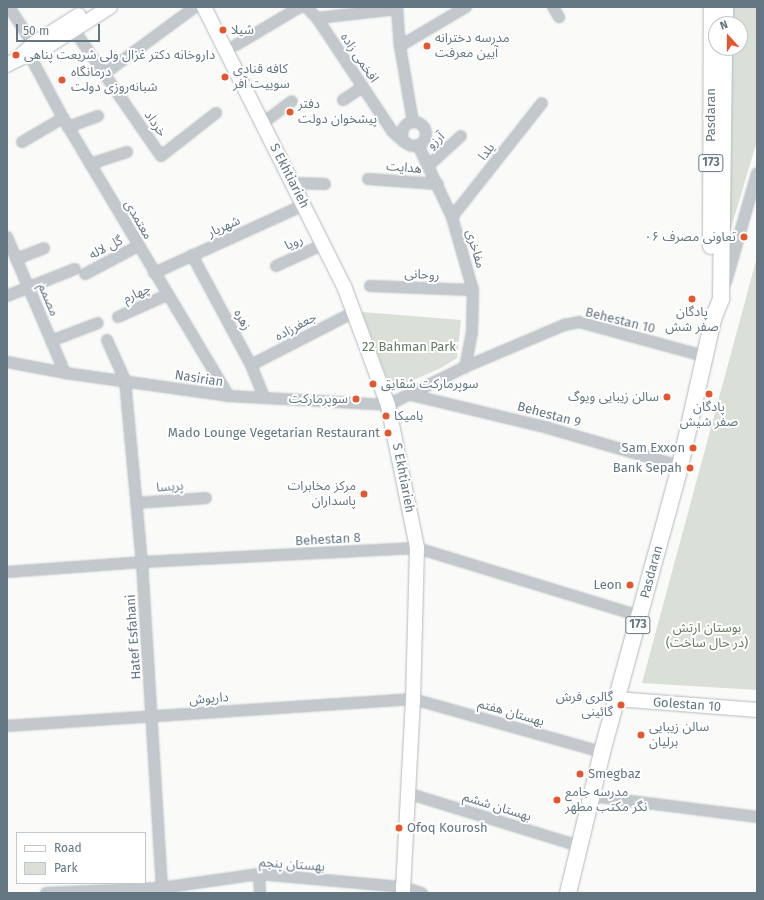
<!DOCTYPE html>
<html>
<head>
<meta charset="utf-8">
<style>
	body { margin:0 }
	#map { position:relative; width:764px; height:900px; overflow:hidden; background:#fafaf8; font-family:"Fira Sans","Noto Sans Arabic",sans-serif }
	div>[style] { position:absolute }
	.green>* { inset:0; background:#dadfd7 }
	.roads { filter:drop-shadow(0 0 1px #b3babf) drop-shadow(0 0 1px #b3babf) }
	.minor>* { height:10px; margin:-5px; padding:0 5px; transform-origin:5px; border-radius:5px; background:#c3c8cc }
	.minor>.ring { margin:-5px; padding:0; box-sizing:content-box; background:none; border:10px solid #c3c8cc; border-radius:50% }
	.secondary>* { height:14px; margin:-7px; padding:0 7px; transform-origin:7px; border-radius:7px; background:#fff }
	.primary>* { height:16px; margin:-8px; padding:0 8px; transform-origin:8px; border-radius:8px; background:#fff }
	.dots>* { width:11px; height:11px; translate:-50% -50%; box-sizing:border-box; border:2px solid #fff; border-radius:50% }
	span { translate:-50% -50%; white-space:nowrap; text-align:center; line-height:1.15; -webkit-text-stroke:4px #fff; paint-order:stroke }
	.shield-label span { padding:1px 3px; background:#fff; border:1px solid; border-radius:3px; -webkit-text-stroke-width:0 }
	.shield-label { font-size:12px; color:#657683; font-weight:700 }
	.poi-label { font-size:13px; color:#657683 }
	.left { translate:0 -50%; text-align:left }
	.right { translate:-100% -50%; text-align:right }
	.street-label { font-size:13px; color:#657683 }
	.park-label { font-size:13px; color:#687a64 }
	.frame { position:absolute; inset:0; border:8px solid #657683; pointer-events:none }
	.legend { position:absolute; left:16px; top:832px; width:130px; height:52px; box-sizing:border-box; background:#fff; border:1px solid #c1c8cd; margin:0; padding:5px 7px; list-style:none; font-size:12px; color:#657683 }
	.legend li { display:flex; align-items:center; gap:8px; height:20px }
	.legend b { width:20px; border:1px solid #c1c8cd }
	.north { position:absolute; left:708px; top:16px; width:40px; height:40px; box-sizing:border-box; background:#fff; border:1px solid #c1c8cd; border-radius:50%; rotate:339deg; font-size:11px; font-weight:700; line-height:16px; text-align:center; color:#657683 }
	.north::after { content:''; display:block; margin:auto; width:14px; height:18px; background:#e4572e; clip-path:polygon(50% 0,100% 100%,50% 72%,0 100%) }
	.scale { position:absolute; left:16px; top:24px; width:84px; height:18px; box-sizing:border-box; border:2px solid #657683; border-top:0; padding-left:5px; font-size:12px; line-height:14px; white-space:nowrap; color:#657683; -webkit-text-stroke:3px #fff; paint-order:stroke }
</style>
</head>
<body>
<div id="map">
	<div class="green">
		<i style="clip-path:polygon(730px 7px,757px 7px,757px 141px,728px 238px,730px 48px,740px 48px,740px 24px,730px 24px)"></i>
		<i style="clip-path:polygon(757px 257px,757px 690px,642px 683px)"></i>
		<i style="clip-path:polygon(362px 312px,461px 320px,457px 358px,441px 368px,391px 390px)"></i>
	</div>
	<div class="roads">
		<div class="minor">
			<i style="left:9px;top:7px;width:44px;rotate:57deg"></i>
			<i style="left:306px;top:7px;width:16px;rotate:45deg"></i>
			<i style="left:317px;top:18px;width:136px;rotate:56.4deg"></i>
			<i style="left:392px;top:131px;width:16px;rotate:43deg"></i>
			<i style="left:397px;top:7px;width:39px;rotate:86deg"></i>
			<i style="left:400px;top:46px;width:77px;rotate:80.3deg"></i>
			<i style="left:553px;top:7px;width:12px;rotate:59deg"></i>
			<i style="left:317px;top:18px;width:81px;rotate:-6.4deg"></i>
			<i style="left:74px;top:30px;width:153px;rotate:55.4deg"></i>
			<i style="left:161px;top:156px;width:70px;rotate:-38deg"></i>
			<i style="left:236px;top:45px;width:74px;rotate:-30.7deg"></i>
			<i style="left:400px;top:46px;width:77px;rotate:-30.6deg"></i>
			<i style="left:29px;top:54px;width:72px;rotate:62deg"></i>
			<i style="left:63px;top:118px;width:324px;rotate:59.2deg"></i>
			<i style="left:104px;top:74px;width:113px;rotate:-36.4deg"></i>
			<i style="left:343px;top:100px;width:24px;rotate:-33deg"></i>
			<i class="ring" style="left:402px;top:122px;width:14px;height:14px"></i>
			<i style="left:263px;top:123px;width:36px;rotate:-37deg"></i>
			<i style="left:68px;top:127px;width:32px;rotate:-20deg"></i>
			<i style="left:22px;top:142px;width:48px;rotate:-30.3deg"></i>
			<i style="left:418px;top:145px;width:80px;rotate:64.7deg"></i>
			<i style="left:452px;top:217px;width:76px;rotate:74deg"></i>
			<i style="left:473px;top:290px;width:42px;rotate:91.4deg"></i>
			<i style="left:472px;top:332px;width:36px;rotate:101deg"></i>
			<i style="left:90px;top:164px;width:39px;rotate:-18deg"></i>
			<i style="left:429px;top:165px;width:43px;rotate:-42.2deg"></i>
			<i style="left:368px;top:179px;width:70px;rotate:4.1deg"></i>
			<i style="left:293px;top:183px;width:32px;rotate:2deg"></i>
			<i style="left:452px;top:217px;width:145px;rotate:-51.7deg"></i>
			<i style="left:7px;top:237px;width:148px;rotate:66.9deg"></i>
			<i style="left:192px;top:255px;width:125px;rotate:61.8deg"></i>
			<i style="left:251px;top:365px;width:35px;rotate:68deg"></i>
			<i style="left:16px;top:259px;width:30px;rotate:-21deg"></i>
			<i style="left:276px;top:266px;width:53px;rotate:-24.6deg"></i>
			<i style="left:154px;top:273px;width:165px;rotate:-24.4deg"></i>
			<i style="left:85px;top:274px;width:60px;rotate:-27.8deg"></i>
			<i style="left:726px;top:282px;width:113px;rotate:-74.1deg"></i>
			<i style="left:370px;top:286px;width:103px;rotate:2.2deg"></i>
			<i style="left:7px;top:296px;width:73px;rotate:-21.7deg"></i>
			<i style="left:118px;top:317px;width:54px;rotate:-24.2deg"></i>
			<i style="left:107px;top:340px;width:44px;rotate:65.8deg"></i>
			<i style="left:125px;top:380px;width:183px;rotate:84.7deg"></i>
			<i style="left:142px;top:562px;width:332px;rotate:86.5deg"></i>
			<i style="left:51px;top:341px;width:50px;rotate:-21deg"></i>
			<i style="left:7px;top:362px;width:59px;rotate:10.7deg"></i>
			<i style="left:65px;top:373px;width:166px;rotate:8deg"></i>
			<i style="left:229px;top:396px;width:159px;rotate:3.2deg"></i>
			<i style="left:388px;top:405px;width:86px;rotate:-26.3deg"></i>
			<i style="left:465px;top:367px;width:108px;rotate:-23deg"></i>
			<i style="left:564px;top:325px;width:15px;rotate:-11deg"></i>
			<i style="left:579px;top:322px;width:130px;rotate:15.2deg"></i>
			<i style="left:251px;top:365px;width:116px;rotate:-27.2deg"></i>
			<i style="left:411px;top:395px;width:141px;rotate:13.5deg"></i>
			<i style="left:548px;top:428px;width:137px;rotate:16.1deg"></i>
			<i style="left:137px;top:503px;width:69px;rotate:-4.1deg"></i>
			<i style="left:7px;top:572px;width:135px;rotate:-4.2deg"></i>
			<i style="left:142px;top:562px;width:275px;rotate:-2.9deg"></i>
			<i style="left:417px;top:548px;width:233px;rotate:17deg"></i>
			<i style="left:7px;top:726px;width:407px;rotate:-3.8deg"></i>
			<i style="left:413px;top:699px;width:196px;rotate:15.7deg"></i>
			<i style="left:407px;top:793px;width:180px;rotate:17.1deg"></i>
			<i style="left:591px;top:796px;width:167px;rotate:7.2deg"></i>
			<i style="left:259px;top:874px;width:19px;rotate:87deg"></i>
			<i style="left:46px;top:893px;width:115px;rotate:-2.5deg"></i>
			<i style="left:161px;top:888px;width:99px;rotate:-8.1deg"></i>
			<i style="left:259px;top:874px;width:145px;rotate:5.2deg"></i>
			<i style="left:403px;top:887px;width:20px;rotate:18deg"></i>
		</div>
		<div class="secondary">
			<i style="left:204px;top:7px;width:312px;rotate:63.4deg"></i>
			<i style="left:344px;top:286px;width:127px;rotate:69.7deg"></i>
			<i style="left:388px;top:405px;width:146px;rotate:78.5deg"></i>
			<i style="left:417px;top:548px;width:151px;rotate:91.5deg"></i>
			<i style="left:413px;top:699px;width:194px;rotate:93deg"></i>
			<i style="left:16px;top:60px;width:35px;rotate:-24deg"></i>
			<i style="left:48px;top:46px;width:73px;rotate:-32.2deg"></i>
			<i style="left:7px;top:65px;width:10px;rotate:-29deg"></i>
			<i style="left:16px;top:60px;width:23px;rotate:-43deg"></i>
			<i style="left:33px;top:44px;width:54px;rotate:-32.2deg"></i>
			<i style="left:617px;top:699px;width:140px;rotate:4.5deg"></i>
		</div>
		<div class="primary">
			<i style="left:725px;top:24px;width:17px;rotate:-90deg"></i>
			<i style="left:711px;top:246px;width:239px;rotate:-89.8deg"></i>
			<i style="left:568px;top:893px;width:145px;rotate:-76.4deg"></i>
			<i style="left:602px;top:752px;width:296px;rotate:-74.7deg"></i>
			<i style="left:680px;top:466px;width:151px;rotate:-77.3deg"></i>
			<i style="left:713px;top:319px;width:22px;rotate:-68deg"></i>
			<i style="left:721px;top:299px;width:251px;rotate:-89.3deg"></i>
		</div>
	</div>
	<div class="dots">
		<i style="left:223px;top:30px;background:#e4572e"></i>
		<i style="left:427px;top:46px;background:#e4572e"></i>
		<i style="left:16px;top:55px;background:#e4572e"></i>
		<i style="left:225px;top:77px;background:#e4572e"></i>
		<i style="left:62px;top:80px;background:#e4572e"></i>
		<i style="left:290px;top:112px;background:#e4572e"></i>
		<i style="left:744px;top:237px;background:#e4572e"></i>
		<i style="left:692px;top:299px;background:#e4572e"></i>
		<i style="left:373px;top:384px;background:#e4572e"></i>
		<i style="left:709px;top:394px;background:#e4572e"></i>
		<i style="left:667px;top:397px;background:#e4572e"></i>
		<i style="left:356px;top:399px;background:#e4572e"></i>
		<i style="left:386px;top:416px;background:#e4572e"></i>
		<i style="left:388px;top:433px;background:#e4572e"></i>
		<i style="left:693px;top:448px;background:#e4572e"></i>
		<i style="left:690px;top:468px;background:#e4572e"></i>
		<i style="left:364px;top:494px;background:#e4572e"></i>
		<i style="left:630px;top:585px;background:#e4572e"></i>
		<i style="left:621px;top:705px;background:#e4572e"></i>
		<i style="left:641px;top:735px;background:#e4572e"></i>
		<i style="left:580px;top:774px;background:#e4572e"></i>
		<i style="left:557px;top:800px;background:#e4572e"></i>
		<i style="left:399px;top:828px;background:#e4572e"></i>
	</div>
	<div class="shield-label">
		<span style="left:711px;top:163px">173</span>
		<span style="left:638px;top:625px">173</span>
	</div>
	<div class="poi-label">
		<span class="left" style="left:231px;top:30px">شیلا</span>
		<span class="left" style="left:435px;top:46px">مدرسه دخترانه<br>آیین معرفت</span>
		<span class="left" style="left:24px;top:55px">داروخانه دکتر غزال ولی شریعت پناهی</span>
		<span class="left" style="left:233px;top:77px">کافه قنادی<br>سوییت آفر</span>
		<span class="left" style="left:71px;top:80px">درمانگاه<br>شبانه‌روزی دولت</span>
		<span class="left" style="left:298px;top:112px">دفتر<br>پیشخوان دولت</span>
		<span class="right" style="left:736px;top:237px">تعاونی مصرف ۰۶</span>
		<span style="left:692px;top:320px">پادگان<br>صفر شش</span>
		<span class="left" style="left:381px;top:384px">سوپرمارکت شقایق</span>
		<span class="right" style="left:659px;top:397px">سالن زیبایی ویوگ</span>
		<span class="right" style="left:348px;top:399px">سوپرمارکت</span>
		<span style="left:709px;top:415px">پادگان<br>صفر شیش</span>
		<span class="left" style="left:394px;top:416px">بامیکا</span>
		<span class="right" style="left:380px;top:433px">Mado Lounge Vegetarian Restaurant</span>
		<span class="right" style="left:685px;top:448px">Sam Exxon</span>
		<span class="right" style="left:682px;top:468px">Bank Sepah</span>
		<span class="right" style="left:356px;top:494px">مرکز مخابرات<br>پاسداران</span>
		<span class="right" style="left:622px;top:585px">Leon</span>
		<span class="right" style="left:613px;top:705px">گالری فرش<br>گائینی</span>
		<span class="left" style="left:649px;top:735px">سالن زیبایی<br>برلیان</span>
		<span class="left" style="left:588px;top:774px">Smegbaz</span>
		<span class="left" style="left:565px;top:800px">مدرسه جامع<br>نگر مکتب مطهر</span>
		<span class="left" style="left:407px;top:828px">Ofoq Kourosh</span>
	</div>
	<div class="street-label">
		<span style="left:359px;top:58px;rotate:56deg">افخمی زاده</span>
		<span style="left:711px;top:115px;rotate:-90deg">Pasdaran</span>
		<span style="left:155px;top:124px;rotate:55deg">خرداد</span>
		<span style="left:436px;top:141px;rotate:-42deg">آرزو</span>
		<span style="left:487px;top:152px;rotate:-52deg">یلدا</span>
		<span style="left:404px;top:168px;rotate:5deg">هدایت</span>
		<span style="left:289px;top:176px;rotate:63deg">S Ekhtiarieh</span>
		<span style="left:138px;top:220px;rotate:60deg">معتمدی</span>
		<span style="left:224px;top:227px;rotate:-24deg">شهریار</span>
		<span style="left:294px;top:243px;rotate:-24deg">رویا</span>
		<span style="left:106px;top:248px;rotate:-27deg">گل لاله</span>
		<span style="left:475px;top:249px;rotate:74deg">مفاخری</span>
		<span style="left:422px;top:275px;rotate:3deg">روحانی</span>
		<span style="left:137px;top:294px;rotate:-24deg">چهارم</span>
		<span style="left:48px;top:300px;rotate:67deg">مصمم</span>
		<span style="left:242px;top:320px;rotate:61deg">زهره</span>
		<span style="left:620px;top:321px;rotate:14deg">Behestan 10</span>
		<span style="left:296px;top:327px;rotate:-28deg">جعفرزاده</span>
		<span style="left:199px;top:379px;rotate:9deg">Nasirian</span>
		<span style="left:549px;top:415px;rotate:15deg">Behestan 9</span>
		<span style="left:403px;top:478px;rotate:79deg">S Ekhtiarieh</span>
		<span style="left:170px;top:487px;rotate:-5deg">پریسا</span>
		<span style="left:328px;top:540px;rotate:-3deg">Behestan 8</span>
		<span style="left:652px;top:572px;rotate:-75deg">Pasdaran</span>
		<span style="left:134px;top:637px;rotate:-94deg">Hatef Esfahani</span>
		<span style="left:209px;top:699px;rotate:-4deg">داریوش</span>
		<span style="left:687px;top:705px;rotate:4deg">Golestan 10</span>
		<span style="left:511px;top:713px;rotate:16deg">بهستان هفتم</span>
		<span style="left:497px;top:807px;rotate:17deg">بهستان ششم</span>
		<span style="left:292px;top:865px;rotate:4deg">بهستان پنجم</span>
	</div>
	<div class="park-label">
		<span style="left:409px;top:347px">22 Bahman Park</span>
		<span style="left:707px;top:636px">بوستان ارتش<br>(در حال ساخت)</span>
	</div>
	<div class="frame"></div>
	<ul class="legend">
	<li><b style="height:5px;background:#fff"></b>Road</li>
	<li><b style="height:11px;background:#dadfd7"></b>Park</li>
	</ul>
	<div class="north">N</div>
	<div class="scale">50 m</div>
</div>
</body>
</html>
